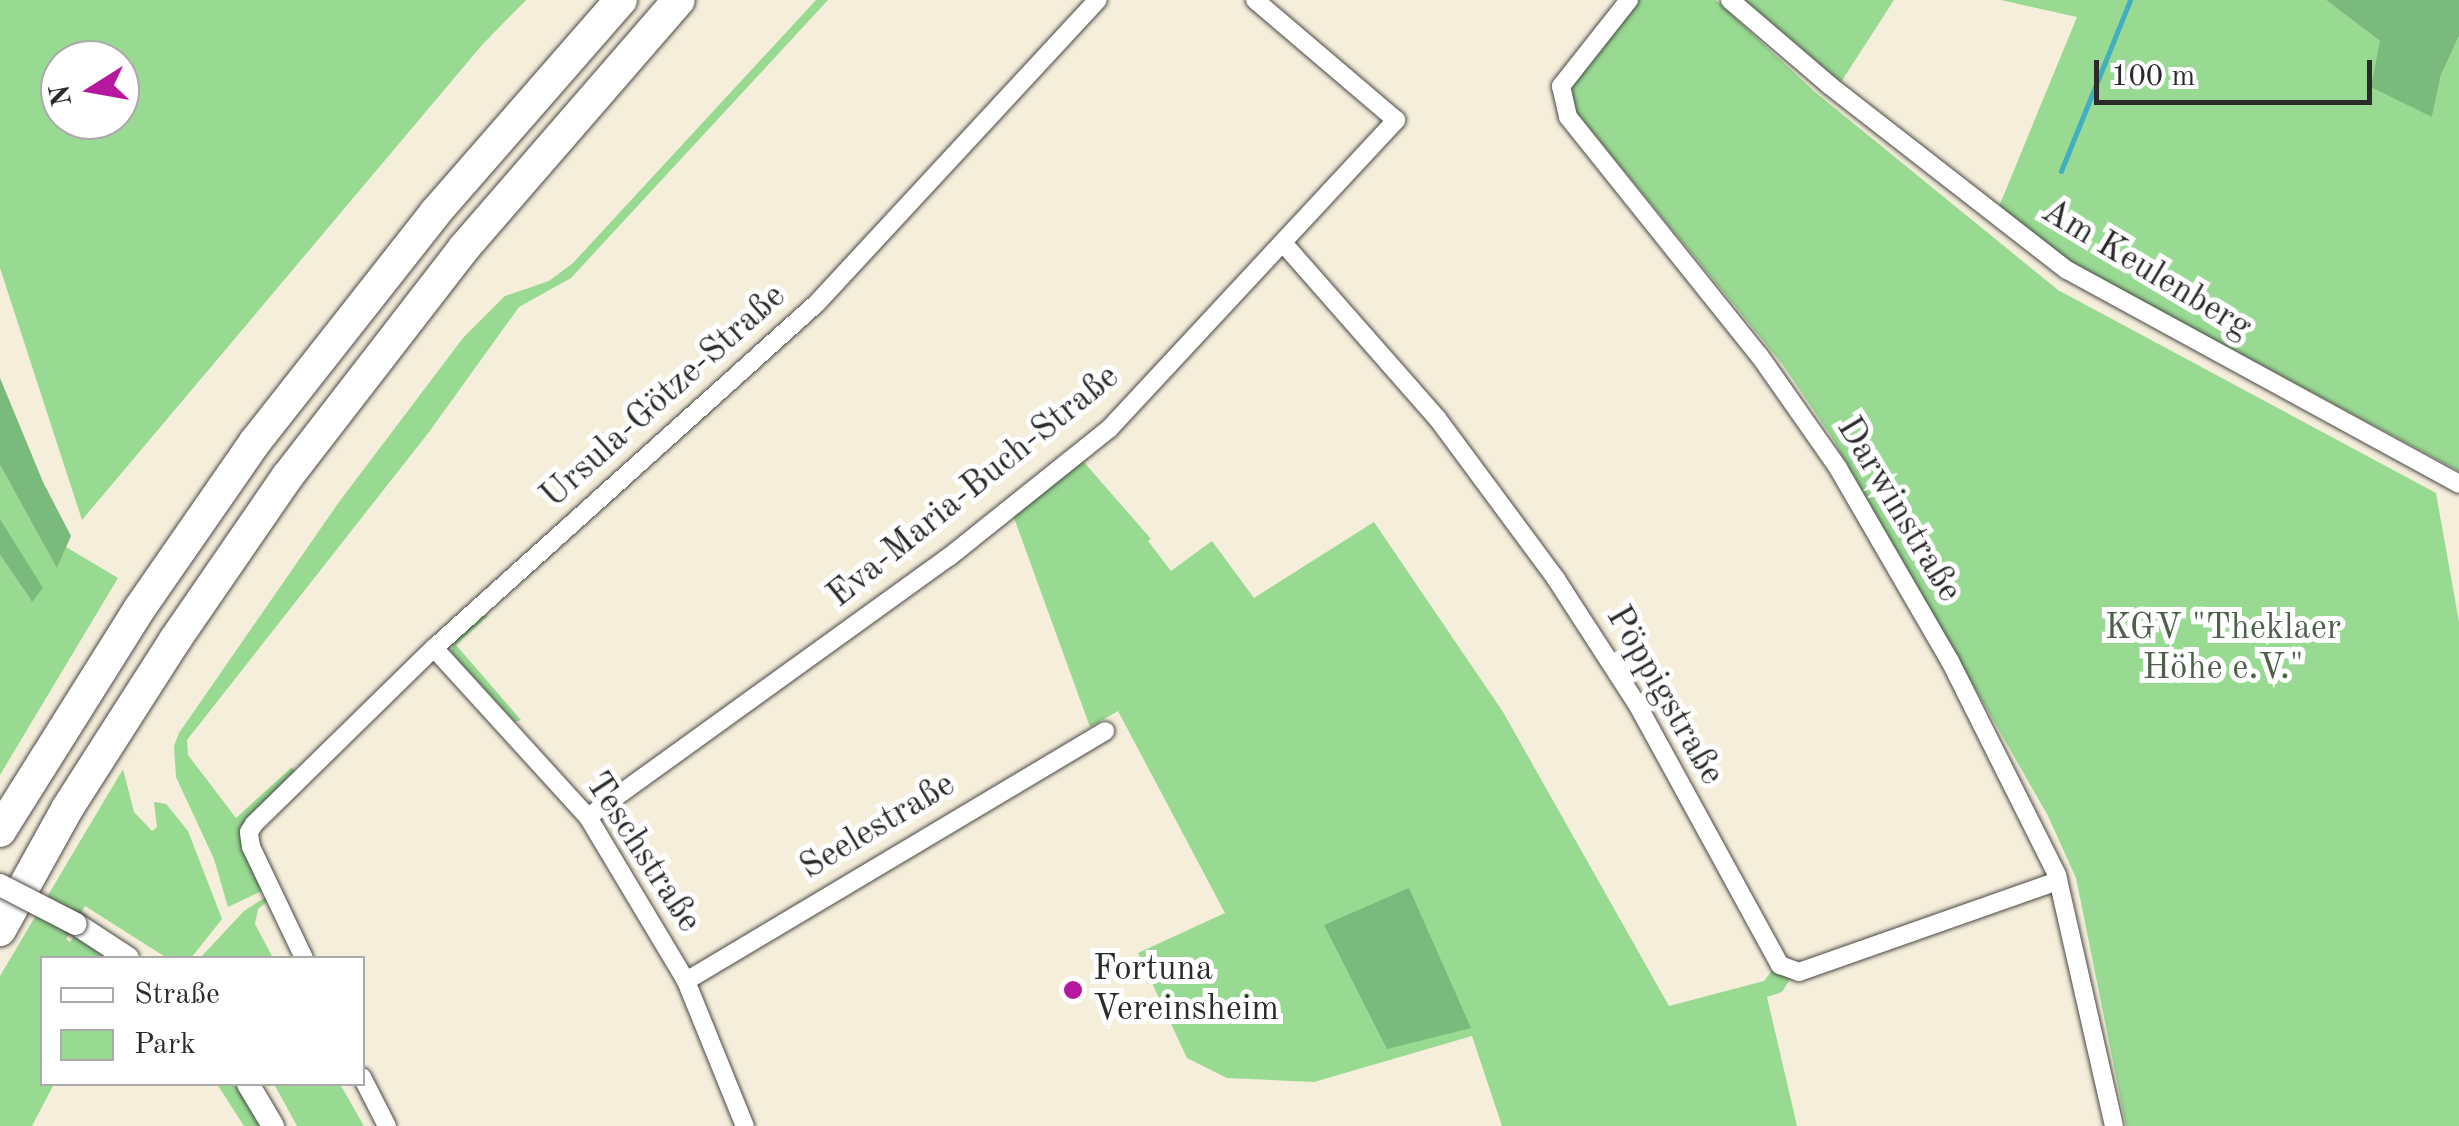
<!DOCTYPE html>
<html>
<head>
<meta charset="utf-8">
<style>
	body { margin:0 }
	#map { position:relative; width:2459px; height:1126px; overflow:hidden; background:#f5eedb; font-family:"Old Standard TT",serif }
	div>[style] { position:absolute }
	.green>* { inset:0; background:#98da92 }
	.forest>* { inset:0; background:#7aba7c }
	.stream>* { height:5px; margin:-2.5px; padding:0 2.5px; transform-origin:2.5px; border-radius:2.5px; background:#42aec1 }
	.roads { filter:drop-shadow(0 0 2px #494845) drop-shadow(0 0 2px #494845) }
	.minor>* { height:18px; margin:-9px; padding:0 9px; transform-origin:9px; border-radius:9px; background:#fff }
	.tertiary>* { height:22px; margin:-11px; padding:0 11px; transform-origin:11px; border-radius:11px; background:#fff }
	.motorway>* { height:32px; margin:-16px; padding:0 16px; transform-origin:16px; border-radius:16px; background:#fff }
	.bridges { filter:drop-shadow(0 0 2px #494845) drop-shadow(0 0 2px #494845) }
	.tertiary-bridge>* { height:22px; margin:-11px; padding:0 11px; transform-origin:11px; border-radius:11px; background:#fff }
	.dots>* { width:28px; height:28px; translate:-50% -50%; box-sizing:border-box; border:5px solid #fff; border-radius:50% }
	span { translate:-50% -50%; white-space:nowrap; text-align:center; line-height:1.15; -webkit-text-stroke:10px #fff; paint-order:stroke }
	.street-label { font-size:35px; color:#2b2b2b }
	.park-label { font-size:35px; color:#4c604a }
	.poi-label { font-size:35px; color:#2b2b2b }
	.left { translate:0 -50%; text-align:left }
	.legend { position:absolute; left:40px; top:956px; width:325px; height:130px; box-sizing:border-box; background:#fff; border:2px solid #aaa; margin:0; padding:12px 18px; list-style:none; font-size:30px; color:#2b2b2b }
	.legend li { display:flex; align-items:center; gap:20px; height:50px }
	.legend b { width:50px; border:2px solid #aaa }
	.north { position:absolute; left:40px; top:40px; width:100px; height:100px; box-sizing:border-box; background:#fff; border:2px solid #aaa; border-radius:50%; rotate:259deg; font-size:28px; font-weight:700; line-height:40px; text-align:center; color:#2b2b2b }
	.north::after { content:''; display:block; margin:auto; width:35px; height:45px; background:#b5179e; clip-path:polygon(50% 0,100% 100%,50% 72%,0 100%) }
	.scale { position:absolute; left:2094px; top:60px; width:278px; height:45px; box-sizing:border-box; border:5px solid #2b2b2b; border-top:0; padding-left:12px; font-size:30px; line-height:35px; white-space:nowrap; color:#2b2b2b; -webkit-text-stroke:8px #fff; paint-order:stroke }
</style>
</head>
<body>
<div id="map">
	<div class="green">
		<i style="clip-path:polygon(evenodd,0 0,526px 0,482px 45px,82px 520px,0 268px,0 0,120px 60px,120px 120px,60px 120px,60px 60px,120px 60px)"></i>
		<i style="clip-path:polygon(816px 0,828px 0,571px 278px,519px 307px,429px 432px,187px 740px,188px 755px,236px 818px,292px 767px,296px 773px,243px 827px,245px 850px,264px 890px,228px 907px,214px 859px,176px 777px,174px 746px,179px 733px,339px 502px,463px 338px,505px 296px,549px 281px,573px 263px)"></i>
		<i style="clip-path:polygon(1637px 0,1716px 0,1815px 92px,2058px 290px,2436px 493px,2459px 622px,2459px 1126px,2126px 1126px,2076px 878px,2048px 816px,1831px 436px,1783px 365px,1573px 108px,1572px 78px)"></i>
		<i style="clip-path:polygon(1745px 0,1894px 0,1841px 82px)"></i>
		<i style="clip-path:polygon(2001px 0,2326px 0,2380px 41px,2432px 117px,2441px 75px,2459px 36px,2459px 471px,2071px 263px,1998px 209px,2077px 17px)"></i>
		<i style="clip-path:polygon(1083px 461px,1151px 539px,1148px 541px,1171px 571px,1212px 541px,1254px 598px,1374px 522px,1503px 712px,1669px 1006px,1764px 981px,1774px 968px,1792px 976px,1782px 992px,1767px 997px,1797px 1126px,1502px 1126px,1472px 1036px,1314px 1082px,1227px 1078px,1187px 1058px,1138px 953px,1225px 913px,1118px 711px,1090px 727px,1013px 515px)"></i>
		<i style="clip-path:polygon(0 465px,57px 567px,66px 547px,118px 578px,0 775px,0 555px,31px 601px,0 519px)"></i>
		<i style="clip-path:polygon(484px 612px,488px 616px,456px 645px,521px 720px,515px 722px,451px 652px,454px 639px)"></i>
		<i style="clip-path:polygon(123px 769px,134px 812px,152px 831px,157px 827px,154px 802px,166px 804px,188px 831px,222px 919px,191px 958px,167px 958px,85px 906px,66px 939px,70px 942px,74px 936px,110px 958px,42px 958px,42px 1084px,54px 1084px,32px 1126px,0 1126px,0 976px)"></i>
		<i style="clip-path:polygon(267px 896px,269px 900px,258px 909px,255px 924px,273px 958px,200px 958px,244px 911px)"></i>
		<i style="clip-path:polygon(217px 1084px,237px 1084px,262px 1126px,244px 1126px)"></i>
		<i style="clip-path:polygon(274px 1084px,340px 1084px,364px 1126px,297px 1126px)"></i>
	</div>
	<div class="forest">
		<i style="clip-path:polygon(2326px 0,2459px 0,2459px 36px,2441px 75px,2432px 117px,2371px 87px,2380px 41px)"></i>
		<i style="clip-path:polygon(0 378px,43px 482px,71px 536px,57px 568px,0 465px)"></i>
		<i style="clip-path:polygon(0 519px,43px 588px,32px 602px,0 555px)"></i>
		<i style="clip-path:polygon(1409px 888px,1471px 1028px,1387px 1049px,1324px 925px)"></i>
	</div>
	<div class="stream">
		<i style="left:2061px;top:171px;width:184px;rotate:-68deg"></i>
	</div>
	<div class="roads">
		<div class="minor">
			<i style="left:1629px;top:0;width:110px;rotate:128.3deg"></i>
			<i style="left:1561px;top:86px;width:32px;rotate:77deg"></i>
			<i style="left:1568px;top:117px;width:305px;rotate:51.3deg"></i>
			<i style="left:1759px;top:355px;width:138px;rotate:55deg"></i>
			<i style="left:1838px;top:468px;width:223px;rotate:59.9deg"></i>
			<i style="left:1950px;top:661px;width:239px;rotate:63.4deg"></i>
			<i style="left:2057px;top:875px;width:257px;rotate:77.2deg"></i>
			<i style="left:1730px;top:0;width:130px;rotate:40.6deg"></i>
			<i style="left:1829px;top:85px;width:301px;rotate:37.9deg"></i>
			<i style="left:2067px;top:270px;width:447px;rotate:28.6deg"></i>
			<i style="left:1284px;top:244px;width:232px;rotate:48.7deg"></i>
			<i style="left:1437px;top:418px;width:200px;rotate:53.5deg"></i>
			<i style="left:1556px;top:579px;width:149px;rotate:57.1deg"></i>
			<i style="left:1637px;top:704px;width:298px;rotate:61.3deg"></i>
			<i style="left:1780px;top:965px;width:20px;rotate:20deg"></i>
			<i style="left:1799px;top:972px;width:275px;rotate:-19.4deg"></i>
			<i style="left:434px;top:648px;width:229px;rotate:47.7deg"></i>
			<i style="left:588px;top:817px;width:191px;rotate:59.1deg"></i>
			<i style="left:686px;top:981px;width:157px;rotate:67.9deg"></i>
			<i style="left:588px;top:817px;width:445px;rotate:-35.8deg"></i>
			<i style="left:949px;top:557px;width:205px;rotate:-38.7deg"></i>
			<i style="left:1109px;top:429px;width:422px;rotate:-47.1deg"></i>
			<i style="left:1396px;top:120px;width:185px;rotate:-139.6deg"></i>
			<i style="left:304px;top:958px;width:123px;rotate:-115.5deg"></i>
			<i style="left:251px;top:847px;width:15px;rotate:-98deg"></i>
			<i style="left:249px;top:832px;width:9px;rotate:-58deg"></i>
			<i style="left:254px;top:824px;width:252px;rotate:-44.4deg"></i>
			<i style="left:434px;top:648px;width:515px;rotate:-42.01deg"></i>
			<i style="left:817px;top:303px;width:413px;rotate:-47.2deg"></i>
			<i style="left:686px;top:981px;width:488px;rotate:-30.8deg"></i>
			<i style="left:362px;top:1077px;width:55px;rotate:63deg"></i>
		</div>
		<div class="tertiary">
			<i style="left:76px;top:924px;width:62px;rotate:33.2deg"></i>
			<i style="left:248px;top:1084px;width:49px;rotate:59.2deg"></i>
		</div>
		<div class="motorway">
			<i style="left:0;top:831px;width:263px;rotate:-57.9deg"></i>
			<i style="left:140px;top:608px;width:202px;rotate:-55.3deg"></i>
			<i style="left:255px;top:442px;width:291px;rotate:-51.8deg"></i>
			<i style="left:435px;top:213px;width:283px;rotate:-48.9deg"></i>
			<i style="left:0;top:930px;width:138px;rotate:-61deg"></i>
			<i style="left:67px;top:809px;width:201px;rotate:-57.4deg"></i>
			<i style="left:175px;top:640px;width:198px;rotate:-55.5deg"></i>
			<i style="left:287px;top:477px;width:289px;rotate:-52.3deg"></i>
			<i style="left:464px;top:248px;width:328px;rotate:-49.1deg"></i>
		</div>
	</div>
	<div class="bridges">
		<div class="tertiary-bridge">
			<i style="left:0;top:885px;width:85px;rotate:27.2deg"></i>
		</div>
	</div>
	<div class="dots">
		<i style="left:1073px;top:990px;background:#b5179e"></i>
	</div>
	<div class="street-label">
		<span style="left:2146px;top:270px;rotate:31deg">Am Keulenberg</span>
		<span style="left:664px;top:397px;rotate:-42deg">Ursula-Götze-Straße</span>
		<span style="left:974px;top:487px;rotate:-39deg">Eva-Maria-Buch-Straße</span>
		<span style="left:1898px;top:510px;rotate:59deg">Darwinstraße</span>
		<span style="left:1664px;top:696px;rotate:60deg">Pöppigstraße</span>
		<span style="left:878px;top:827px;rotate:-31deg">Seelestraße</span>
		<span style="left:642px;top:853px;rotate:57deg">Teschstraße</span>
	</div>
	<div class="park-label">
		<span style="left:2223px;top:649px">KGV "Theklaer<br>Höhe e.V."</span>
	</div>
	<div class="poi-label">
		<span class="left" style="left:1093px;top:990px">Fortuna<br>Vereinsheim</span>
	</div>
	<ul class="legend">
	<li><b style="height:12px;background:#fff"></b>Straße</li>
	<li><b style="height:28px;background:#98da92"></b>Park</li>
	</ul>
	<div class="north">N</div>
	<div class="scale">100 m</div>
</div>
</body>
</html>
